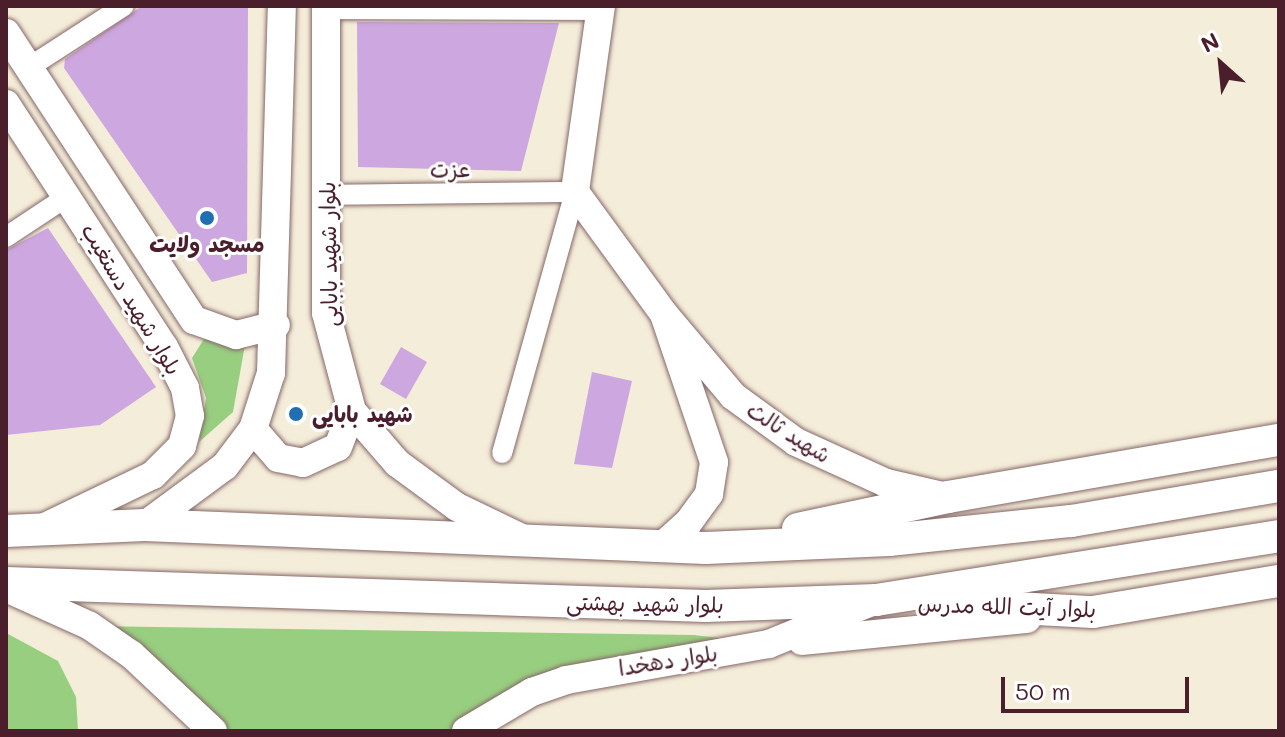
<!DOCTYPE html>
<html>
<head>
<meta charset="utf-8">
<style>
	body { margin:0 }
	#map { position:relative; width:1285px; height:737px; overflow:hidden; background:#f4edd9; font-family:Mali,"Playpen Sans Arabic",sans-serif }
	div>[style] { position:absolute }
	.green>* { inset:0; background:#98ce80 }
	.building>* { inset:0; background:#cda7df }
	.roads { filter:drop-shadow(0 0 2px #866768) drop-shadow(0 0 2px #866768) }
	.street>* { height:20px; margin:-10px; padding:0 10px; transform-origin:10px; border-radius:10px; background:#fff }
	.secondary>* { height:28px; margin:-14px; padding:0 14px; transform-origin:14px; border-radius:14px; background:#fff }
	.primary>* { height:32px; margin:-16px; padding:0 16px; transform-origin:16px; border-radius:16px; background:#fff }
	.dots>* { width:22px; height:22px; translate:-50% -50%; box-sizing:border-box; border:4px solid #fff; border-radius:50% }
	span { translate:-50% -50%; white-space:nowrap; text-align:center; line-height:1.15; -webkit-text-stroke:6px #fff; paint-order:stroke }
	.street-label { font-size:22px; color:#4a1f2b }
	.poi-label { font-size:22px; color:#4a1f2b; font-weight:700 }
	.left { translate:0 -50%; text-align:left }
	.frame { position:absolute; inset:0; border:8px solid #4a1f2b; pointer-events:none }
	.north { position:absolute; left:1181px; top:24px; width:80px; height:80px; -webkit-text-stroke:6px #fff; paint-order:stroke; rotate:333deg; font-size:22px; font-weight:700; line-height:32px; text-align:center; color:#4a1f2b }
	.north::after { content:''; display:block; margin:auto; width:28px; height:36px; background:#4a1f2b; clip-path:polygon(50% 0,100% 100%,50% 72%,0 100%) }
	.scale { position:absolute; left:1001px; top:677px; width:188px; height:36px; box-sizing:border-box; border:4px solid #4a1f2b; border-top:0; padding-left:10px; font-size:24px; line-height:28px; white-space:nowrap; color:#4a1f2b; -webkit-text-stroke:6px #fff; paint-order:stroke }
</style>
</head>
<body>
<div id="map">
	<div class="green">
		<i style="clip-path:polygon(204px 339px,245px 345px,233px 412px,199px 442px,206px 398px,192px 358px)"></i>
		<i style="clip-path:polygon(90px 626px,694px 635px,769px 644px,595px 672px,467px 731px,213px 731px)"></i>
		<i style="clip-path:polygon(8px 634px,58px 661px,76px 697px,78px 731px,6px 731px)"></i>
	</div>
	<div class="building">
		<i style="clip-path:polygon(142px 6px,248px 6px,247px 273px,212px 282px,64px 68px,65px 59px)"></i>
		<i style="clip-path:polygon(357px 22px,559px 23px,521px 171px,358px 167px)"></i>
		<i style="clip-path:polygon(48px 228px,156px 387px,100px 425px,6px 435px,6px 250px)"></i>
		<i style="clip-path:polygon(401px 347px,427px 362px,406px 399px,380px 384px)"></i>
		<i style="clip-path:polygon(592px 372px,632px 381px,612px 468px,574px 464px)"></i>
	</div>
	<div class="roads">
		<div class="street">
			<i style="left:326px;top:9px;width:274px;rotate:0.2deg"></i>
			<i style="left:28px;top:68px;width:114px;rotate:-32.9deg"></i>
			<i style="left:326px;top:195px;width:249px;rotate:-0.7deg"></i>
			<i style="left:575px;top:192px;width:271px;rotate:105.6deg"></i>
			<i style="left:6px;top:237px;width:74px;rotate:-33.5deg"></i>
		</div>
		<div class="secondary">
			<i style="left:326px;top:6px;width:307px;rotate:90deg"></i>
			<i style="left:326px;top:313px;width:101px;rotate:75.1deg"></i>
			<i style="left:352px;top:411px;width:69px;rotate:49.1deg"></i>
			<i style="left:397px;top:463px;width:74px;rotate:36.3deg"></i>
			<i style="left:457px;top:507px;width:76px;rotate:25.6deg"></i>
			<i style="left:601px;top:6px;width:188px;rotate:98deg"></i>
			<i style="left:575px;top:192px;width:151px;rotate:53.9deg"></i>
			<i style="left:6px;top:33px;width:343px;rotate:56.8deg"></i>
			<i style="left:194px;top:320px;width:45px;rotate:19.7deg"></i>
			<i style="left:236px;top:335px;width:41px;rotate:-14deg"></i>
			<i style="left:6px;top:104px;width:290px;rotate:57deg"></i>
			<i style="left:164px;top:347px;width:46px;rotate:62.9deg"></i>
			<i style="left:185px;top:388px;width:28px;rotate:80deg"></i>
			<i style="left:190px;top:416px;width:31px;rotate:105deg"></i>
			<i style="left:182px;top:446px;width:41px;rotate:135deg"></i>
			<i style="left:153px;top:475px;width:122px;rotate:154.3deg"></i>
			<i style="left:253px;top:429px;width:38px;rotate:49deg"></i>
			<i style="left:278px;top:458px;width:25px;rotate:11deg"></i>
			<i style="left:303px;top:463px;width:38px;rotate:-25deg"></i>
			<i style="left:338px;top:447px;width:39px;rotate:-69deg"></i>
			<i style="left:145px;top:525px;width:99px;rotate:-36.4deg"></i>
			<i style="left:225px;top:466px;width:46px;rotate:-52.9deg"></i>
			<i style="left:253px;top:429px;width:59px;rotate:-72.2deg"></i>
			<i style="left:271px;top:373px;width:367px;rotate:-88.3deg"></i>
			<i style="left:661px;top:547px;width:36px;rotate:-42deg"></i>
			<i style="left:688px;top:523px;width:36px;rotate:-54deg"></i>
			<i style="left:709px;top:494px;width:32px;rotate:-81deg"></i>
			<i style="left:714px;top:462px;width:156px;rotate:-108.7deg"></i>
			<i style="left:664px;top:314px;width:107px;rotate:49.9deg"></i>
			<i style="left:733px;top:396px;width:78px;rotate:36.1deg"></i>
			<i style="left:796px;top:442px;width:99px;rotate:24.5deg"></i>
			<i style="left:886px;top:483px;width:63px;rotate:12.9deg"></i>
			<i style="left:6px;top:588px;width:92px;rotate:24.3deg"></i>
			<i style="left:90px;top:626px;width:51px;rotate:34.6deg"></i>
			<i style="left:132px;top:655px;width:111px;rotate:43.2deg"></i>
			<i style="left:802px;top:641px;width:226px;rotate:-5.6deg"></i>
			<i style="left:466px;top:731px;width:77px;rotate:-30.6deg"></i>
			<i style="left:532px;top:692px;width:36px;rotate:-19deg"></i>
			<i style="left:566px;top:680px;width:206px;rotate:-10.1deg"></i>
			<i style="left:769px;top:644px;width:108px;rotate:-22.3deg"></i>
		</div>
		<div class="primary">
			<i style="left:798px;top:529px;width:153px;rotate:-12deg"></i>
			<i style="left:948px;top:497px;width:336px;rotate:-9.8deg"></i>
			<i style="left:6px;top:531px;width:139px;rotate:-2.5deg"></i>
			<i style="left:145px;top:525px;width:561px;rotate:2.35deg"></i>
			<i style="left:706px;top:548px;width:183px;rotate:-2.5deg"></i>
			<i style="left:889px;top:540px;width:183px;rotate:-6deg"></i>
			<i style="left:1071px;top:521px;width:211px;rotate:-9.6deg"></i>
			<i style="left:6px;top:583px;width:700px;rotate:1.88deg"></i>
			<i style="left:706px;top:606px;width:170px;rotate:-2deg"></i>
			<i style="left:876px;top:600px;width:408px;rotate:-9deg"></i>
			<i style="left:943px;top:604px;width:150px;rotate:3.1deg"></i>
			<i style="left:1093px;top:612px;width:189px;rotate:-9.5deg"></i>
		</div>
	</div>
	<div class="dots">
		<i style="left:207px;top:218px;background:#1f6fb2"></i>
		<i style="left:296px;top:414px;background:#1f6fb2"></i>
	</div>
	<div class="street-label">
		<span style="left:450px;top:169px;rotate:-1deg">عزت</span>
		<span style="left:328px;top:254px;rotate:-91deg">بلوار شهید بابایی</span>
		<span style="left:132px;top:299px;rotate:59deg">بلوار شهید دستغیب</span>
		<span style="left:789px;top:432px;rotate:32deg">شهید ثالث</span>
		<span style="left:645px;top:603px;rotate:1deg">بلوار شهید بهشتی</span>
		<span style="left:1007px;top:606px;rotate:2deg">بلوار آیت الله مدرس</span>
		<span style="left:668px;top:660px;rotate:-9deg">بلوار دهخدا</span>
	</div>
	<div class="poi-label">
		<span style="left:207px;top:244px">مسجد ولایت</span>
		<span class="left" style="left:312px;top:414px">شهید بابایی</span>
	</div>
	<div class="frame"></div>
	<div class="north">N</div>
	<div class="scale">50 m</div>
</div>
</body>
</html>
